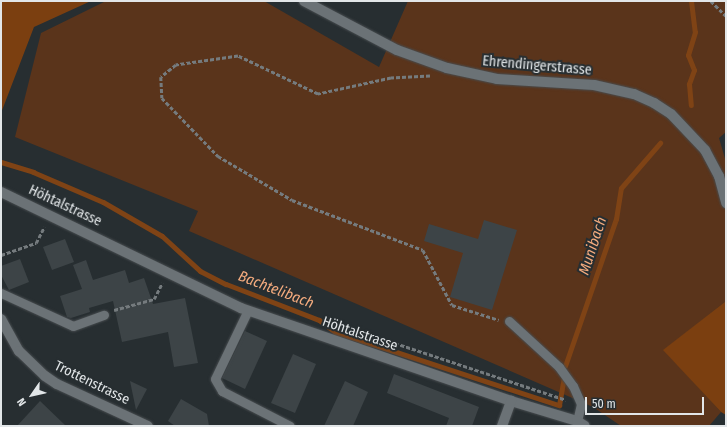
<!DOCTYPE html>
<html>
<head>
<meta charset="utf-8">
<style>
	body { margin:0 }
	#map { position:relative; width:727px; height:427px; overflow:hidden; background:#272e31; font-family:"Fira Sans Condensed",sans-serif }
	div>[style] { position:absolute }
	.green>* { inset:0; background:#5a341b }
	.forest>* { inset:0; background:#7b3f10 }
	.stream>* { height:5px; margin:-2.5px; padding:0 2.5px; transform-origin:2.5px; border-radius:2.5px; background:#7f4315 }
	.building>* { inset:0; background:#3d4447 }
	.path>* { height:2.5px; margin-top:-1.25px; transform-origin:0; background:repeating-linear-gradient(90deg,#757b7e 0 4px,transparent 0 6px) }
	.roads { filter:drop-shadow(0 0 1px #474c4f) drop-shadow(0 0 1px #474c4f) }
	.service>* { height:9px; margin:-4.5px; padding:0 4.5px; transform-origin:4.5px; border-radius:4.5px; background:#6b7276 }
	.minor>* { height:10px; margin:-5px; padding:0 5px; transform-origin:5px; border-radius:5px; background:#6b7276 }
	.secondary>* { height:10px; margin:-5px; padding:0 5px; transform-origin:5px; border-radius:5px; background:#6b7276 }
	span { translate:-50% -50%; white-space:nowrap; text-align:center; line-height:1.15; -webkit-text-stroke:4px #272e31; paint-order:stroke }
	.street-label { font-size:14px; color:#e2e6e8 }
	.water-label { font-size:15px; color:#f4ab7e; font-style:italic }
	.frame { position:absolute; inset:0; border:2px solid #e2e6e8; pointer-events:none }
	.north { position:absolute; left:12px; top:375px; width:40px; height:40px; -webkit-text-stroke:3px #272e31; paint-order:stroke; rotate:236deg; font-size:11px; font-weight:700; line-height:16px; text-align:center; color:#e2e6e8 }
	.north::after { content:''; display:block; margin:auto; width:14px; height:18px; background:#e2e6e8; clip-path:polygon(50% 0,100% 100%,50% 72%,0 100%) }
	.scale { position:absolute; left:585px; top:397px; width:119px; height:18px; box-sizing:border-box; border:2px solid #e2e6e8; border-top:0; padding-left:5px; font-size:12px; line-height:14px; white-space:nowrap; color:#e2e6e8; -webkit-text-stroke:3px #272e31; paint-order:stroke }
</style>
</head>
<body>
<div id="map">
	<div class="green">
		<div style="clip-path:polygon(106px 1px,264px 1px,379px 67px,408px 1px,726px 1px,726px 132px,719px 138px,726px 162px,726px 301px,664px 350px,721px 412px,709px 426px,621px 426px,593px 407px,189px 231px,198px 211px,15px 137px,41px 33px)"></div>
	</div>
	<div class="forest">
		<div style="clip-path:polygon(1px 1px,91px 1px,34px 27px,1px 113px)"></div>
		<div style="clip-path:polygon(726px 301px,726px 415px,721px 412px,663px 350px)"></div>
	</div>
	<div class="stream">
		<div style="left:691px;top:1px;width:31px;rotate:83deg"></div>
		<div style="left:695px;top:32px;width:24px;rotate:107deg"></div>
		<div style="left:688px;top:55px;width:16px;rotate:68deg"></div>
		<div style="left:694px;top:70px;width:15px;rotate:110deg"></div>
		<div style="left:689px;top:84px;width:21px;rotate:85deg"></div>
		<div style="left:1px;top:162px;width:34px;rotate:17deg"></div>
		<div style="left:33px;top:172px;width:76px;rotate:23.2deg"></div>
		<div style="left:103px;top:202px;width:68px;rotate:30deg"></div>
		<div style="left:162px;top:236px;width:52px;rotate:42.6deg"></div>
		<div style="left:200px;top:271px;width:29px;rotate:27deg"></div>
		<div style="left:226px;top:284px;width:100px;rotate:21.2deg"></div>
		<div style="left:319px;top:320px;width:20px;rotate:37deg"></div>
		<div style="left:335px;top:332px;width:236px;rotate:18.1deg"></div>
		<div style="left:559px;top:405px;width:29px;rotate:-80deg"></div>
		<div style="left:565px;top:366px;width:156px;rotate:-70.9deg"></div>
		<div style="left:616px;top:219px;width:31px;rotate:-81deg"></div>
		<div style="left:621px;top:188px;width:60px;rotate:-49.1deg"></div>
	</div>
	<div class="building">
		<div style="clip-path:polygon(484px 220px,517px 230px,492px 310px,450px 297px,463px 253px,424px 241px,429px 224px,478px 239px)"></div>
		<div style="clip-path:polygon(65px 239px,74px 262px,52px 270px,43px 247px)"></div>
		<div style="clip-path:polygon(20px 259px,29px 282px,9px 290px,1px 275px,1px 266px)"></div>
		<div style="clip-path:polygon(86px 260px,93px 280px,125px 270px,129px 283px,144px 278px,153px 304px,185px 298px,198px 363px,174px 367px,168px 332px,122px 342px,113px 301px,89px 308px,90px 312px,71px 318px,67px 317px,60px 296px,82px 289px,73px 265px)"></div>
		<div style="clip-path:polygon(245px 331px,267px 341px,245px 389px,222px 378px)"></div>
		<div style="clip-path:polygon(293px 354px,316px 364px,295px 413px,271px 403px)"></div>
		<div style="clip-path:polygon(394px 374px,479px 407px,472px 426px,446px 426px,449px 418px,387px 393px)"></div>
		<div style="clip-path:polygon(130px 381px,147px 389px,136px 410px)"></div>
		<div style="clip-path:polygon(345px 381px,368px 392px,353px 426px,324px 426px)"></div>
		<div style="clip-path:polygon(181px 399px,207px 414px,209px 426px,175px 426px,168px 421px)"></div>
		<div style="clip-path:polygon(40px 401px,66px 426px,17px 426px)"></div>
	</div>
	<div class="path">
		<div style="left:711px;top:1px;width:21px;rotate:45deg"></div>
		<div style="left:430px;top:76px;width:39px;rotate:177deg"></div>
		<div style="left:391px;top:78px;width:75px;rotate:167.6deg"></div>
		<div style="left:318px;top:94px;width:89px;rotate:-154.6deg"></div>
		<div style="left:238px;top:56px;width:63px;rotate:171.7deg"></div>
		<div style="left:176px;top:65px;width:19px;rotate:141deg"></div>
		<div style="left:161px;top:77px;width:21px;rotate:87deg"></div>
		<div style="left:162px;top:98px;width:81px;rotate:46deg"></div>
		<div style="left:218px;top:156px;width:86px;rotate:30.7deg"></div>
		<div style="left:292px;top:200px;width:140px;rotate:20.9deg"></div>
		<div style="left:423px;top:250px;width:62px;rotate:62.2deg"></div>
		<div style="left:452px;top:305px;width:49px;rotate:17.7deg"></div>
		<div style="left:1px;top:255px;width:37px;rotate:-19deg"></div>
		<div style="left:36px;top:243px;width:18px;rotate:-63deg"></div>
		<div style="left:114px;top:310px;width:41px;rotate:-15.4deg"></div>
		<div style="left:154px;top:299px;width:18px;rotate:-63deg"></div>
		<div style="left:331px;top:325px;width:7px;rotate:-8deg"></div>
		<div style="left:338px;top:324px;width:240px;rotate:18.4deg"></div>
	</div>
	<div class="roads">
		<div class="service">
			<div style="left:1px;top:293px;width:79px;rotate:24.6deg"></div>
			<div style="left:73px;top:326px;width:33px;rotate:-20deg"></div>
			<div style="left:248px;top:310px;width:76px;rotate:115.6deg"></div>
			<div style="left:215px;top:379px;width:14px;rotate:60deg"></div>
			<div style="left:222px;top:391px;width:76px;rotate:27.2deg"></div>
			<div style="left:509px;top:321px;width:68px;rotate:42.6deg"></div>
			<div style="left:559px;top:367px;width:24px;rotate:54deg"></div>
			<div style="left:573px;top:386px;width:20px;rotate:66deg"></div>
			<div style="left:581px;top:404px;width:17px;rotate:103deg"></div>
		</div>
		<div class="minor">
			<div style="left:1px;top:192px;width:267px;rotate:25.8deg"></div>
			<div style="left:241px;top:308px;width:286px;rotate:19deg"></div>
			<div style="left:511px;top:401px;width:69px;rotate:16.9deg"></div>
			<div style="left:577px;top:421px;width:9px;rotate:32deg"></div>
			<div style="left:1px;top:319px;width:37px;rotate:61deg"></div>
			<div style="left:19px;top:351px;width:36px;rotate:44deg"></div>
			<div style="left:45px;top:376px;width:14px;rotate:34deg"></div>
			<div style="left:57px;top:384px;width:100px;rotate:24.8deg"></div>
			<div style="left:502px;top:426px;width:27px;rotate:-70deg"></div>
		</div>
		<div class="secondary">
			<div style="left:304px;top:1px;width:105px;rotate:27.8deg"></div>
			<div style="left:397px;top:50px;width:53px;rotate:19.8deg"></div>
			<div style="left:447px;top:68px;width:51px;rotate:12.4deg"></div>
			<div style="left:497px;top:79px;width:97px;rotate:3.5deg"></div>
			<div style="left:594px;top:85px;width:41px;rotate:12.7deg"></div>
			<div style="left:634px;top:94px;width:22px;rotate:24deg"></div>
			<div style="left:654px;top:103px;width:20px;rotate:33deg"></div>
			<div style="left:671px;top:114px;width:50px;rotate:46.6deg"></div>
			<div style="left:705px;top:150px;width:30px;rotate:62deg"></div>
			<div style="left:719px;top:176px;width:28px;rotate:75deg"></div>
		</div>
	</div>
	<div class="street-label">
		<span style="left:537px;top:66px;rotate:5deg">Ehrendingerstrasse</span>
		<span style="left:65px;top:206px;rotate:25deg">Höhtalstrasse</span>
		<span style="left:360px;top:334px;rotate:19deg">Höhtalstrasse</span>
		<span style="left:92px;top:383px;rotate:26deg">Trottenstrasse</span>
	</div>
	<div class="water-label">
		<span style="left:593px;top:246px;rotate:-72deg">Munibach</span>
		<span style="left:276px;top:290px;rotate:21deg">Bachtelibach</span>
	</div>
	<div class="frame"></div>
	<div class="north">N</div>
	<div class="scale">50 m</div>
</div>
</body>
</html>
